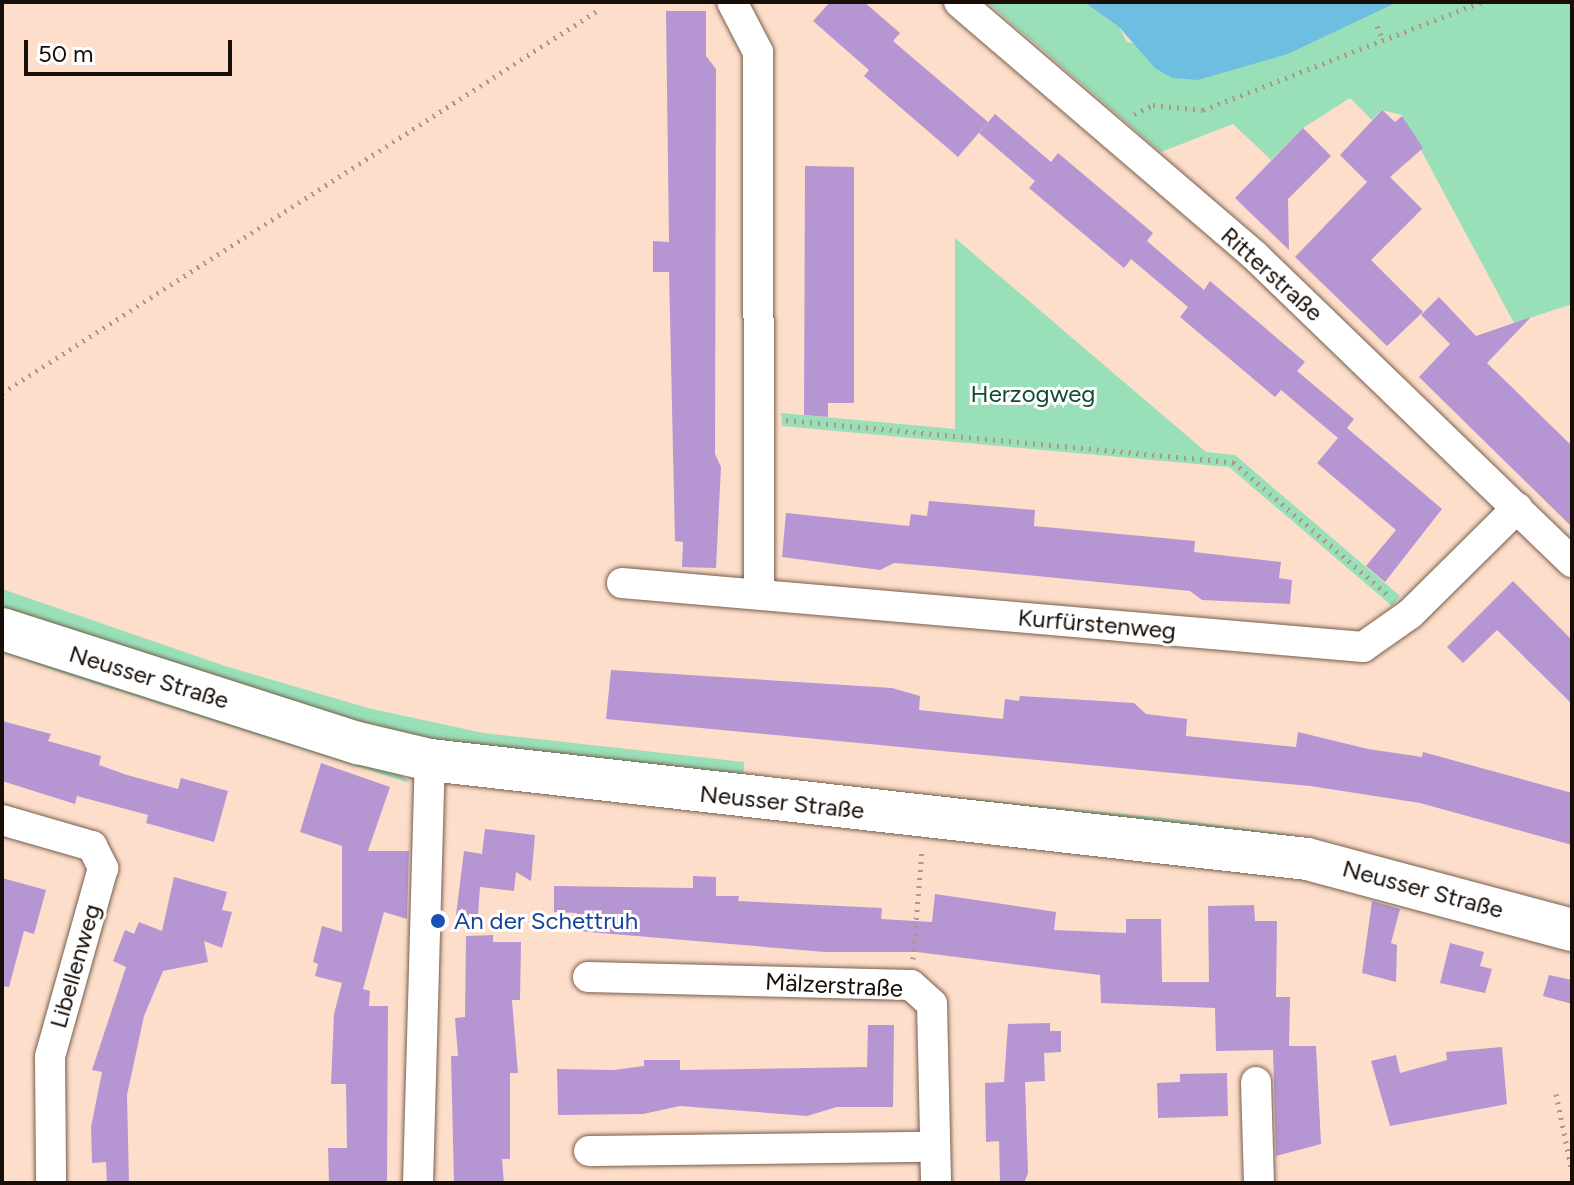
<!DOCTYPE html>
<html>
<head>
<meta charset="utf-8">
<style>
	body { margin:0 }
	#map { position:relative; width:1574px; height:1185px; overflow:hidden; background:#fddeca; font-family:Figtree,sans-serif }
	div>[style] { position:absolute }
	.green>* { inset:0; background:#99dfb7 }
	.water>* { inset:0; background:#6dbee0 }
	.building>* { inset:0; background:#b596d3 }
	.path>* { height:5px; margin-top:-2.5px; transform-origin:0; background:repeating-linear-gradient(90deg,#ae9787 0 2px,transparent 0 8px) }
	.roads { filter:drop-shadow(0 0 2px #785e4d) drop-shadow(0 0 2px #785e4d) }
	.street>* { height:30px; margin:-15px; padding:0 15px; transform-origin:15px; border-radius:15px; background:#fff }
	.secondary>* { height:42px; margin:-21px; padding:0 21px; transform-origin:21px; border-radius:21px; background:#fff }
	.dots>* { width:22px; height:22px; translate:-50% -50%; box-sizing:border-box; border:4px solid #fff; border-radius:50% }
	span { translate:-50% -50%; white-space:nowrap; text-align:center; line-height:1.15; -webkit-text-stroke:6px #fff; paint-order:stroke }
	.street-label { font-size:24px; color:#180e08 }
	.park-label { font-size:24px; color:#134b30 }
	.transit-label { font-size:24px; color:#164399 }
	.left { translate:0 -50%; text-align:left }
	.frame { position:absolute; inset:0; border:4px solid #180e08; pointer-events:none }
	.scale { position:absolute; left:24px; top:40px; width:208px; height:36px; box-sizing:border-box; border:4px solid #180e08; border-top:0; padding-left:10px; font-size:24px; line-height:28px; white-space:nowrap; color:#180e08; -webkit-text-stroke:6px #fff; paint-order:stroke }
</style>
</head>
<body>
<div id="map">
	<div class="green">
		<div style="clip-path:polygon(987px 2px,1084px 2px,1119px 27px,1127px 42px,1241px 63px,1288px 54px,1398px 2px,1572px 2px,1572px 304px,1514px 323px,1402px 115px,1381px 110px,1372px 120px,1350px 98px,1303px 128px,1271px 160px,1233px 124px,1161px 152px)"></div>
		<div style="clip-path:polygon(955px 238px,1206px 452px,1235px 455px,1400px 596px,1392px 606px,1229px 467px,782px 426px,781px 413px,955px 429px)"></div>
		<div style="clip-path:polygon(2px 589px,225px 666px,368px 708px,483px 733px,744px 762px,743px 786px,424px 745px,2px 615px)"></div>
		<div style="clip-path:polygon(2px 644px,390px 765px,410px 783px,71px 676px,2px 652px)"></div>
		<div style="clip-path:polygon(779px 780px,1164px 818px,1291px 835px,1290px 842px)"></div>
	</div>
	<div class="water">
		<div style="clip-path:polygon(1084px 2px,1398px 2px,1288px 54px,1198px 80px,1172px 78px,1155px 68px,1119px 27px)"></div>
	</div>
	<div class="building">
		<div style="clip-path:polygon(830px 2px,864px 2px,900px 33px,893px 41px,988px 122px,958px 157px,864px 76px,869px 70px,813px 21px)"></div>
		<div style="clip-path:polygon(666px 11px,706px 11px,706px 56px,716px 69px,715px 454px,721px 467px,716px 568px,682px 567px,683px 542px,675px 541px,669px 272px,653px 272px,653px 241px,669px 242px)"></div>
		<div style="clip-path:polygon(1382px 110px,1395px 122px,1402px 116px,1423px 148px,1390px 177px,1422px 209px,1371px 260px,1423px 312px,1387px 346px,1295px 257px,1367px 182px,1340px 155px)"></div>
		<div style="clip-path:polygon(995px 114px,1051px 162px,1058px 153px,1153px 233px,1147px 241px,1204px 290px,1210px 281px,1305px 362px,1297px 371px,1354px 419px,1347px 428px,1442px 509px,1385px 582px,1366px 566px,1396px 530px,1317px 463px,1338px 438px,1281px 390px,1275px 397px,1180px 317px,1188px 307px,1131px 259px,1124px 268px,1029px 188px,1035px 181px,979px 133px)"></div>
		<div style="clip-path:polygon(1303px 128px,1331px 156px,1288px 199px,1289px 250px,1235px 198px)"></div>
		<div style="clip-path:polygon(805px 166px,854px 167px,854px 403px,828px 403px,828px 417px,804px 415px)"></div>
		<div style="clip-path:polygon(1439px 297px,1476px 336px,1531px 317px,1487px 363px,1572px 446px,1572px 527px,1419px 377px,1450px 344px,1421px 315px)"></div>
		<div style="clip-path:polygon(929px 501px,1035px 510px,1034px 526px,1195px 541px,1194px 552px,1281px 562px,1279px 578px,1292px 580px,1290px 604px,1202px 600px,1190px 591px,943px 567px,894px 563px,880px 570px,782px 557px,786px 513px,909px 526px,911px 514px,927px 516px)"></div>
		<div style="clip-path:polygon(1513px 581px,1572px 640px,1572px 704px,1497px 630px,1463px 663px,1447px 647px)"></div>
		<div style="clip-path:polygon(611px 670px,892px 688px,920px 696px,919px 710px,1003px 719px,1005px 699px,1019px 701px,1020px 696px,1134px 703px,1146px 714px,1187px 719px,1186px 736px,1296px 747px,1298px 732px,1368px 749px,1422px 757px,1423px 752px,1572px 793px,1572px 845px,1420px 803px,1310px 786px,606px 719px)"></div>
		<div style="clip-path:polygon(2px 721px,51px 734px,48px 741px,101px 756px,99px 765px,127px 775px,178px 789px,181px 778px,228px 791px,214px 842px,146px 823px,148px 815px,77px 796px,75px 804px,2px 781px)"></div>
		<div style="clip-path:polygon(321px 763px,390px 787px,368px 851px,409px 851px,407px 919px,384px 912px,363px 989px,370px 991px,369px 1006px,388px 1006px,387px 1183px,329px 1183px,328px 1148px,347px 1148px,346px 1084px,331px 1084px,334px 1014px,342px 983px,315px 976px,318px 964px,313px 962px,322px 926px,342px 932px,342px 846px,300px 832px)"></div>
		<div style="clip-path:polygon(485px 829px,535px 835px,531px 881px,516px 872px,514px 891px,480px 887px,478px 916px,456px 915px,464px 851px,482px 854px)"></div>
		<div style="clip-path:polygon(693px 876px,716px 877px,716px 896px,739px 896px,738px 901px,882px 908px,881px 919px,932px 922px,935px 894px,1056px 912px,1054px 930px,1126px 933px,1126px 919px,1161px 919px,1162px 982px,1209px 982px,1208px 906px,1254px 905px,1255px 921px,1277px 921px,1276px 997px,1290px 997px,1289px 1046px,1316px 1046px,1321px 1144px,1276px 1156px,1273px 1050px,1216px 1051px,1215px 1008px,1101px 1003px,1100px 975px,917px 952px,825px 952px,577px 931px,577px 913px,554px 912px,554px 886px,693px 888px)"></div>
		<div style="clip-path:polygon(174px 877px,227px 892px,222px 910px,232px 912px,222px 948px,204px 941px,208px 962px,163px 971px,144px 1016px,127px 1095px,129px 1183px,107px 1183px,106px 1162px,92px 1163px,91px 1127px,102px 1072px,92px 1070px,126px 967px,113px 961px,125px 930px,134px 934px,139px 922px,162px 931px)"></div>
		<div style="clip-path:polygon(2px 878px,46px 890px,34px 934px,24px 931px,9px 987px,2px 986px)"></div>
		<div style="clip-path:polygon(1372px 901px,1400px 909px,1391px 943px,1397px 945px,1396px 982px,1362px 973px)"></div>
		<div style="clip-path:polygon(493px 935px,493px 942px,521px 942px,520px 1000px,512px 1000px,518px 1073px,510px 1073px,510px 1159px,502px 1159px,504px 1183px,454px 1183px,451px 1056px,458px 1056px,455px 1018px,465px 1017px,466px 936px)"></div>
		<div style="clip-path:polygon(1450px 943px,1484px 952px,1480px 966px,1492px 969px,1485px 993px,1440px 983px)"></div>
		<div style="clip-path:polygon(1549px 975px,1572px 980px,1572px 1004px,1543px 996px)"></div>
		<div style="clip-path:polygon(1050px 1023px,1050px 1031px,1061px 1031px,1061px 1052px,1044px 1053px,1045px 1081px,1025px 1082px,1028px 1173px,1024px 1183px,1000px 1183px,999px 1141px,986px 1142px,985px 1083px,1004px 1082px,1008px 1024px)"></div>
		<div style="clip-path:polygon(868px 1025px,894px 1025px,893px 1107px,837px 1107px,807px 1116px,680px 1106px,643px 1114px,558px 1115px,557px 1069px,614px 1070px,644px 1066px,644px 1060px,680px 1060px,680px 1070px,867px 1067px)"></div>
		<div style="clip-path:polygon(1502px 1047px,1507px 1104px,1390px 1126px,1371px 1061px,1396px 1055px,1400px 1073px,1447px 1060px,1446px 1052px)"></div>
		<div style="clip-path:polygon(1227px 1073px,1228px 1116px,1158px 1118px,1157px 1083px,1180px 1082px,1180px 1074px)"></div>
	</div>
	<div class="path">
		<div style="left:1377px;top:26px;width:15px;rotate:67deg"></div>
		<div style="left:1134px;top:114px;width:21px;rotate:-25deg"></div>
		<div style="left:1153px;top:105px;width:50px;rotate:5.7deg"></div>
		<div style="left:1203px;top:110px;width:299px;rotate:-21.2deg"></div>
		<div style="left:2px;top:393px;width:711px;rotate:-32.71deg"></div>
		<div style="left:786px;top:420px;width:449px;rotate:5.4deg"></div>
		<div style="left:1233px;top:462px;width:204px;rotate:40.6deg"></div>
		<div style="left:913px;top:959px;width:110px;rotate:-85.3deg"></div>
		<div style="left:1556px;top:1094px;width:79px;rotate:78.3deg"></div>
	</div>
	<div class="roads">
		<div class="street">
			<div style="left:732px;top:2px;width:56px;rotate:62.5deg"></div>
			<div style="left:758px;top:52px;width:542px;rotate:89.89deg"></div>
			<div style="left:959px;top:2px;width:390px;rotate:40.6deg"></div>
			<div style="left:1255px;top:256px;width:441px;rotate:44deg"></div>
			<div style="left:622px;top:583px;width:744px;rotate:4.94deg"></div>
			<div style="left:1363px;top:647px;width:57px;rotate:-35.1deg"></div>
			<div style="left:1410px;top:614px;width:151px;rotate:-44.7deg"></div>
			<div style="left:2px;top:820px;width:94px;rotate:16.1deg"></div>
			<div style="left:92px;top:846px;width:25px;rotate:63deg"></div>
			<div style="left:103px;top:868px;width:195px;rotate:105.7deg"></div>
			<div style="left:50px;top:1056px;width:127px;rotate:89.5deg"></div>
			<div style="left:588px;top:977px;width:323px;rotate:1.4deg"></div>
			<div style="left:911px;top:985px;width:28px;rotate:42deg"></div>
			<div style="left:932px;top:1004px;width:179px;rotate:88.7deg"></div>
			<div style="left:1256px;top:1082px;width:101px;rotate:88.3deg"></div>
			<div style="left:589px;top:1151px;width:346px;rotate:-0.7deg"></div>
			<div style="left:418px;top:1183px;width:423px;rotate:-88.4deg"></div>
		</div>
		<div class="secondary">
			<div style="left:2px;top:629px;width:374px;rotate:17.8deg"></div>
			<div style="left:358px;top:743px;width:74px;rotate:13.3deg"></div>
			<div style="left:430px;top:760px;width:883px;rotate:6.44deg"></div>
			<div style="left:1307px;top:859px;width:274px;rotate:15deg"></div>
		</div>
	</div>
	<div class="dots">
		<div style="left:438px;top:921px;background:#1a4fb4"></div>
	</div>
	<div class="street-label">
		<span style="left:1272px;top:274px;rotate:42deg">Ritterstraße</span>
		<span style="left:1097px;top:624px;rotate:5deg">Kurfürstenweg</span>
		<span style="left:149px;top:677px;rotate:17deg">Neusser Straße</span>
		<span style="left:782px;top:802px;rotate:6deg">Neusser Straße</span>
		<span style="left:1423px;top:889px;rotate:15deg">Neusser Straße</span>
		<span style="left:75px;top:966px;rotate:-74deg">Libellenweg</span>
		<span style="left:834px;top:985px;rotate:3deg">Mälzerstraße</span>
	</div>
	<div class="park-label">
		<span style="left:1033px;top:394px">Herzogweg</span>
	</div>
	<div class="transit-label">
		<span class="left" style="left:454px;top:921px">An der Schettruh</span>
	</div>
	<div class="frame"></div>
	<div class="scale">50 m</div>
</div>
</body>
</html>
